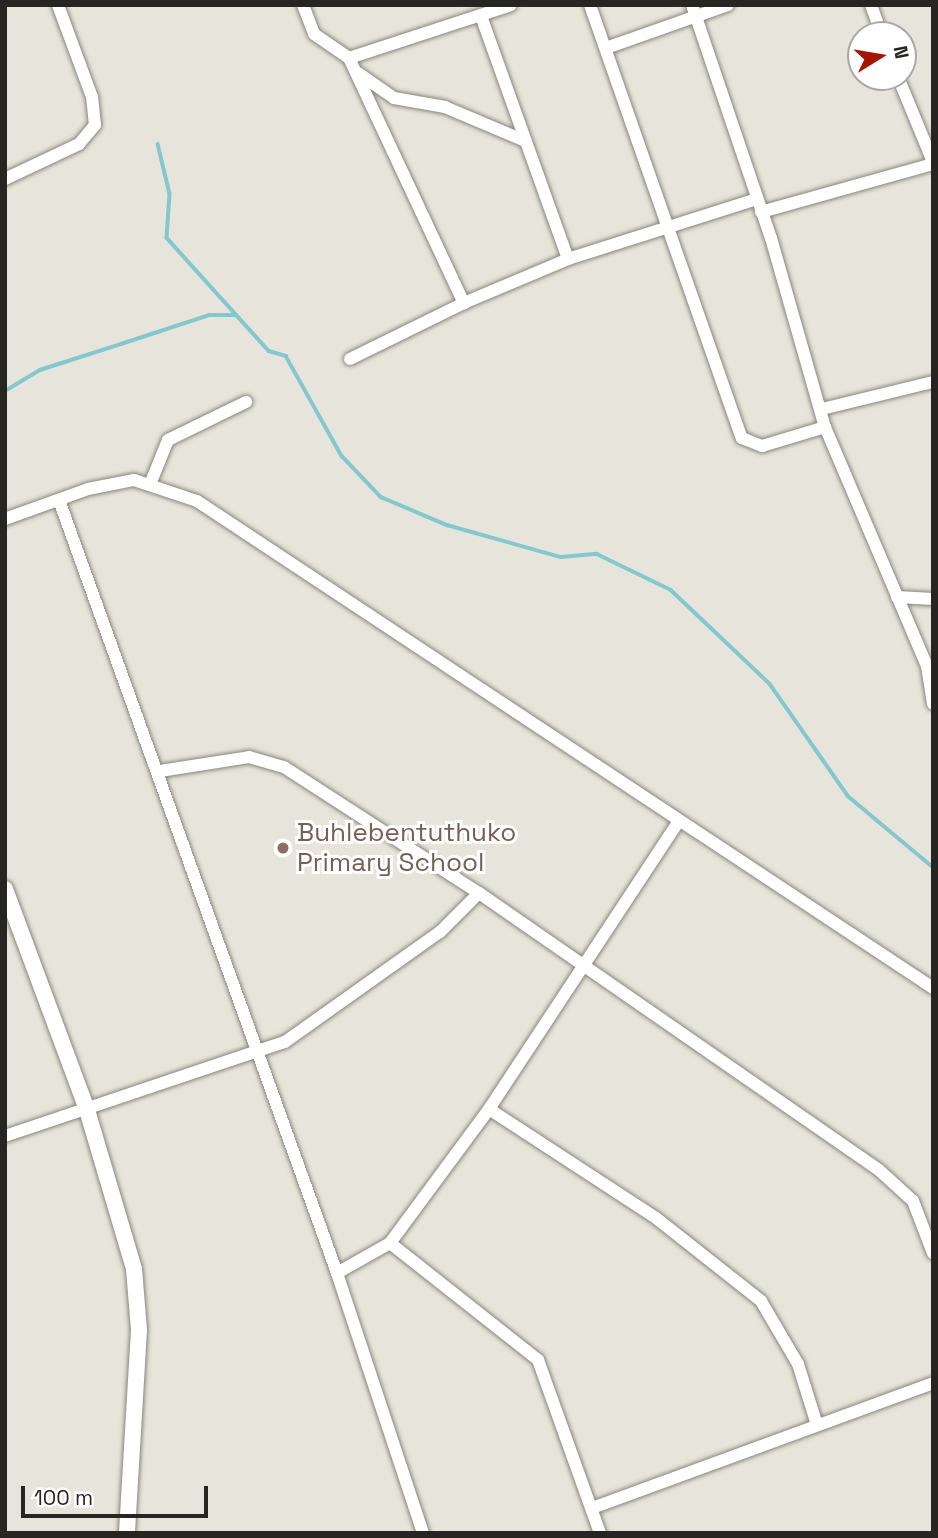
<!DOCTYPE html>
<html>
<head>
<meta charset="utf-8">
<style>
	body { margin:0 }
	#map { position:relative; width:938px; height:1538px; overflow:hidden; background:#e7e5db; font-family:"Space Grotesk",sans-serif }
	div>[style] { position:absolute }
	.stream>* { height:3.5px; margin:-1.75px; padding:0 1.75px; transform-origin:1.75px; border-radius:1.75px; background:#83c7cf }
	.roads { filter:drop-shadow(0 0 2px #88867c) drop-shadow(0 0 2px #88867c) }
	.minor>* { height:12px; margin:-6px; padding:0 6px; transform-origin:6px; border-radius:6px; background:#fff }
	.tertiary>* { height:16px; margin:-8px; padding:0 8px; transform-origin:8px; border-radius:8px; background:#fff }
	.dots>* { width:19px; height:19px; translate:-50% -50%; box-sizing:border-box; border:4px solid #fff; border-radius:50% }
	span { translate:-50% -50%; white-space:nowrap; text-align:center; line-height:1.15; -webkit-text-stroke:6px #fff; paint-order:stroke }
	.education-label { font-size:26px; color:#785e54 }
	.left { translate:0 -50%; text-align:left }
	.frame { position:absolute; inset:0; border:7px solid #262521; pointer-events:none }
	.north { position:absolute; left:847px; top:21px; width:70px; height:70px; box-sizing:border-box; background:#fff; border:2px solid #a8a8a6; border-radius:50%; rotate:79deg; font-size:19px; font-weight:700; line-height:28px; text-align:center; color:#262521 }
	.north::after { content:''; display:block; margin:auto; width:24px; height:32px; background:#a61307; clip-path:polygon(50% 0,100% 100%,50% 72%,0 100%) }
	.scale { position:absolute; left:21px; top:1486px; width:187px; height:32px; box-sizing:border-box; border:4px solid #262521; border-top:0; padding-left:9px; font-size:21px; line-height:24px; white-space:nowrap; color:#262521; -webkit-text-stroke:5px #fff; paint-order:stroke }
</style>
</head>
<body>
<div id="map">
	<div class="stream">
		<div style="left:158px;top:144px;width:51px;rotate:76.5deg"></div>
		<div style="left:170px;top:194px;width:44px;rotate:93.9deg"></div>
		<div style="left:167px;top:238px;width:152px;rotate:47.9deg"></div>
		<div style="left:269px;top:351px;width:18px;rotate:16deg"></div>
		<div style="left:286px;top:356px;width:115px;rotate:60.8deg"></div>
		<div style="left:342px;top:456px;width:57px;rotate:46.4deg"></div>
		<div style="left:381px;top:497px;width:72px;rotate:23deg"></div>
		<div style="left:447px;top:525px;width:118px;rotate:15.7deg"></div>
		<div style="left:561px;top:557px;width:36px;rotate:-5deg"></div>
		<div style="left:597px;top:554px;width:82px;rotate:25.9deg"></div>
		<div style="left:671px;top:590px;width:137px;rotate:43.5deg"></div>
		<div style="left:770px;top:684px;width:136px;rotate:55.1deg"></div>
		<div style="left:848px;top:796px;width:111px;rotate:39.9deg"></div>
		<div style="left:5px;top:391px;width:41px;rotate:-31deg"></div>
		<div style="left:40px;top:370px;width:85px;rotate:-17.8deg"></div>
		<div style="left:121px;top:344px;width:93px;rotate:-18.2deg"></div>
		<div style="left:209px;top:315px;width:27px"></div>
	</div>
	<div class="roads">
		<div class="minor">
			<div style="left:303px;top:5px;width:31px;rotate:69deg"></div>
			<div style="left:314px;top:34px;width:42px;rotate:34.4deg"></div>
			<div style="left:349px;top:58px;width:170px;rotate:-18.1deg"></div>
			<div style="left:590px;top:5px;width:459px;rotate:70.7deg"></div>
			<div style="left:742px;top:438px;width:22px;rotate:22deg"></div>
			<div style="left:762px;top:446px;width:66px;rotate:-16.8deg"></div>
			<div style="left:692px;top:5px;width:246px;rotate:71.3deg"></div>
			<div style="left:771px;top:238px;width:197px;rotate:74.1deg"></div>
			<div style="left:825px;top:427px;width:260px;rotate:66.9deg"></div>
			<div style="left:927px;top:666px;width:38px;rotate:81deg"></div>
			<div style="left:871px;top:5px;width:32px;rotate:70deg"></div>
			<div style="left:481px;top:16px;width:258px;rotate:70.3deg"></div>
			<div style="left:568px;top:259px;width:198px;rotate:-17.6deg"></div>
			<div style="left:606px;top:48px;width:129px;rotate:-19.4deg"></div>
			<div style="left:349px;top:58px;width:271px;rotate:64.9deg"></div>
			<div style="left:464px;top:303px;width:113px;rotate:-22.9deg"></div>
			<div style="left:358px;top:73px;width:44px;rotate:34.8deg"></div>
			<div style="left:394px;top:98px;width:52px;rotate:10deg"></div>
			<div style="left:445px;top:107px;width:87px;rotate:23deg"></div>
			<div style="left:898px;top:77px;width:92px;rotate:67.6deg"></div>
			<div style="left:5px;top:179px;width:82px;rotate:-25.3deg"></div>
			<div style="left:79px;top:144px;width:25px;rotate:-50deg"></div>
			<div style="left:95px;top:125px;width:28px;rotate:-96deg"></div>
			<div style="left:92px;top:97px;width:98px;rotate:-110.3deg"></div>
			<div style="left:761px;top:212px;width:179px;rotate:-15.6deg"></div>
			<div style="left:350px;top:359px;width:127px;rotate:-26.2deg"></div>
			<div style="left:822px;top:409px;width:114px;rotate:-13.7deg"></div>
			<div style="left:151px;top:482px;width:45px;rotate:-68deg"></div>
			<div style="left:168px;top:440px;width:87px;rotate:-26deg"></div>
			<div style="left:59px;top:500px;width:821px;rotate:70.22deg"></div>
			<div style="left:337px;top:1273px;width:274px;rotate:71.7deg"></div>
			<div style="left:5px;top:519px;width:88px;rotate:-19.9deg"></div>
			<div style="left:88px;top:489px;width:47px;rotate:-11.1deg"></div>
			<div style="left:134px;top:480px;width:66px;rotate:18.4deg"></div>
			<div style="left:197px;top:501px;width:883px;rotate:33.49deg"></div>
			<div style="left:897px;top:597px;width:36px;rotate:3deg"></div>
			<div style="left:160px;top:771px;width:90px;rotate:-8.9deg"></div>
			<div style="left:249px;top:757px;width:36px;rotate:16deg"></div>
			<div style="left:284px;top:767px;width:232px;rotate:32.9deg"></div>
			<div style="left:479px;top:893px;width:487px;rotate:34.7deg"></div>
			<div style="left:879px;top:1170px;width:46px;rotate:42.4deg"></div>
			<div style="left:913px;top:1201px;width:56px;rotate:69deg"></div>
			<div style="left:489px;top:1109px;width:199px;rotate:33.1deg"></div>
			<div style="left:656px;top:1218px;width:134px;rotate:38.3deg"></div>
			<div style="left:761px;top:1301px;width:73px;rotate:59.6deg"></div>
			<div style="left:798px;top:1364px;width:64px;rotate:72.7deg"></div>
			<div style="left:5px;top:1136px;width:295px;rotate:-18.6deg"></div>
			<div style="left:285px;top:1042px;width:190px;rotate:-35.4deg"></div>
			<div style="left:440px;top:932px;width:55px;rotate:-45deg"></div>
			<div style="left:390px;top:1243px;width:189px;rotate:38.3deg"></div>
			<div style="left:538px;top:1360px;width:184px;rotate:70.3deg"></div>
			<div style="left:337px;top:1273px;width:61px;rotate:-29.5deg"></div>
			<div style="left:390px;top:1243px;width:167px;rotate:-53.5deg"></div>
			<div style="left:489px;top:1109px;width:344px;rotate:-56.6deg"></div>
			<div style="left:592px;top:1508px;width:363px;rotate:-20.1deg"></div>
		</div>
		<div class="tertiary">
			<div style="left:5px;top:889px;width:236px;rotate:69.6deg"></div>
			<div style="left:87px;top:1110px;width:166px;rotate:73.5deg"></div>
			<div style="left:134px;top:1269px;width:61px;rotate:85.3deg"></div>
			<div style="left:139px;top:1330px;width:203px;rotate:93.4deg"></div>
		</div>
	</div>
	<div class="dots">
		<div style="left:283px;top:848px;background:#8d6e63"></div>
	</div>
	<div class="education-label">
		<span class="left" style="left:297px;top:848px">Buhlebentuthuko<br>Primary School</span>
	</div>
	<div class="frame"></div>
	<div class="north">N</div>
	<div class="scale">100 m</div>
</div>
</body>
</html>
